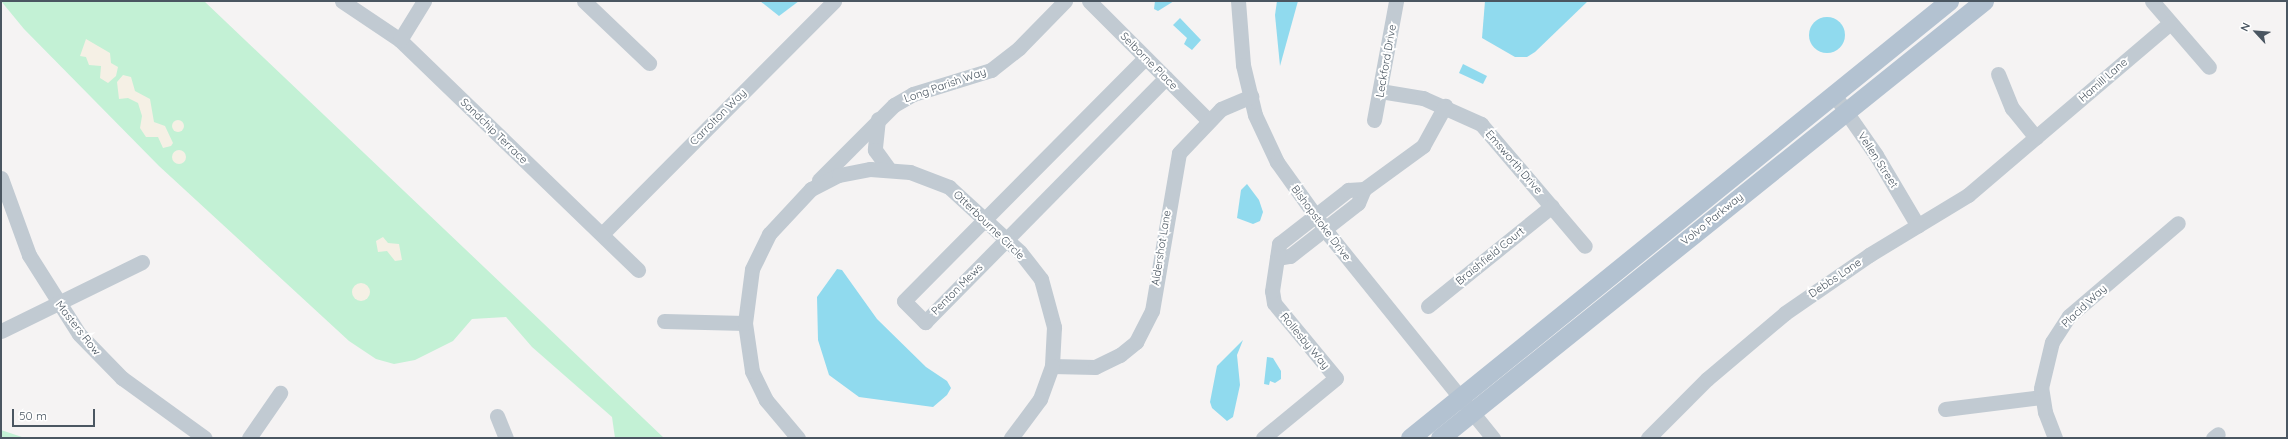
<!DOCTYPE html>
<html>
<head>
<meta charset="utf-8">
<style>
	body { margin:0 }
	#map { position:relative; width:2288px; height:439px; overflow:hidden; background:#f5f3f3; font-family:Quicksand,sans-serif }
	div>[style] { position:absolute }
	.green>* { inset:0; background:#c3f1d5 }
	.sand>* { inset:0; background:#f5f0e5 }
	.round { border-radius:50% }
	.water>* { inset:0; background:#90daee }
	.minor>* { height:15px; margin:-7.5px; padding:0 7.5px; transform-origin:7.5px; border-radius:7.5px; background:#c1cad2 }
	.major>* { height:19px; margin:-9.5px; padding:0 9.5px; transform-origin:9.5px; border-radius:9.5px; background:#b3c2d1 }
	span { translate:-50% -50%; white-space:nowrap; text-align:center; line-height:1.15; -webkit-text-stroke:4px #fff; paint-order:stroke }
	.street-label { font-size:11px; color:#4a5661 }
	.frame { position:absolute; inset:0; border:2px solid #4a5661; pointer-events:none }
	.north { position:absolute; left:2236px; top:12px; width:40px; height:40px; -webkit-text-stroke:3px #fff; paint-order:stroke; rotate:296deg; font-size:11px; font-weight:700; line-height:16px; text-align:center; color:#4a5661 }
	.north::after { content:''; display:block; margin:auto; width:14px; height:18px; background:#4a5661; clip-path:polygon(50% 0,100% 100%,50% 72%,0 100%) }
	.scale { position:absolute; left:12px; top:409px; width:83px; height:18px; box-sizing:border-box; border:2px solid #4a5661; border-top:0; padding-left:5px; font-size:12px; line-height:14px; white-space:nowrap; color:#4a5661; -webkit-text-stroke:3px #fff; paint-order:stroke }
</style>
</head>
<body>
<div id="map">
	<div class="green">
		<div style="clip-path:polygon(1px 1px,204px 1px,664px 438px,615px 438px,612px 417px,532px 347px,506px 317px,472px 319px,453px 341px,415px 360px,394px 364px,376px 359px,349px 341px,159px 166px,24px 29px)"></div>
		<div style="clip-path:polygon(1px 430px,25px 438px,1px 438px)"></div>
	</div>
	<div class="sand">
		<div style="clip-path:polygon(86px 39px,110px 53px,111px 63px,118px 67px,116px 76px,108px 83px,100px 78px,101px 66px,89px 65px,86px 57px,80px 56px)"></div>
		<div style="clip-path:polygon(123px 75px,131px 77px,135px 91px,150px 99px,154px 122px,165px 126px,173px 143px,171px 146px,163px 148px,158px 137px,146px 137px,140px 128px,142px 116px,138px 103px,128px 98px,119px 99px,117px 82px)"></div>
		<div class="round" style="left:172px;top:120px;width:12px;height:12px"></div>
		<div class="round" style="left:172px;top:150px;width:14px;height:14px"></div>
		<div style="clip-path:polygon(383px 237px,388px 243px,399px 244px,402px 260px,395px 261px,387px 251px,378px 252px,376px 241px)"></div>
		<div class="round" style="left:352px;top:283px;width:18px;height:18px"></div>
	</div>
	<div class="water">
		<div style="clip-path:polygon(760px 1px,799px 1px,779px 16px)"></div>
		<div style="clip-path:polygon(1155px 1px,1174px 1px,1158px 11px,1154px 9px)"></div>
		<div style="clip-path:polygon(1277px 1px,1298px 1px,1280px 66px,1275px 15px)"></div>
		<div style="clip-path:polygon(1485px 1px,1588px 1px,1535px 52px,1527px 57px,1515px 57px,1482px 38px)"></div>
		<div class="round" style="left:1809px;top:17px;width:36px;height:36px"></div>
		<div style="clip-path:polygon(1180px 18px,1201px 40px,1192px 50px,1184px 44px,1187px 38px,1173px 25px)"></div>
		<div style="clip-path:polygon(1463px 64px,1487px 76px,1483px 84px,1459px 73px)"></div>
		<div style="clip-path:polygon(1247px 184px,1259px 200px,1263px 212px,1260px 221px,1253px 224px,1237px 218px,1241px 190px)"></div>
		<div style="clip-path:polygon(837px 269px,842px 270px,877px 319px,926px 367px,947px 381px,951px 388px,947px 395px,933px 407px,859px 397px,829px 375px,818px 340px,817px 297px)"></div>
		<div style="clip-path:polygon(1243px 340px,1237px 355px,1240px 385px,1233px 417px,1227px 421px,1212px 408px,1210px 402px,1217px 366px)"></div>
		<div style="clip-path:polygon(1267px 357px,1273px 358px,1281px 371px,1281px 379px,1275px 383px,1270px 381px,1269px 385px,1264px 384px)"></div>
	</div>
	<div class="minor">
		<div style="left:342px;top:1px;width:70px;rotate:33.9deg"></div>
		<div style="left:400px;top:40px;width:331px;rotate:44deg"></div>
		<div style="left:584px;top:1px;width:90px;rotate:43.6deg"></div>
		<div style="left:1089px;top:1px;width:168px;rotate:45deg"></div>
		<div style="left:1238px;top:1px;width:64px;rotate:85.5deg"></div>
		<div style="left:1243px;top:65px;width:51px;rotate:76.5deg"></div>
		<div style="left:1255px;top:115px;width:52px;rotate:64.9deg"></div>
		<div style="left:1277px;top:162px;width:91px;rotate:54.4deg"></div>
		<div style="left:1330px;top:236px;width:260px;rotate:51.1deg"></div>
		<div style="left:2152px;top:1px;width:87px;rotate:49.2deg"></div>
		<div style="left:400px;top:40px;width:46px;rotate:-58.4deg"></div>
		<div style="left:1145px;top:58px;width:342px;rotate:134.8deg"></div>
		<div style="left:904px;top:301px;width:30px;rotate:45deg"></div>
		<div style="left:925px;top:322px;width:343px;rotate:-45.4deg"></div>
		<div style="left:1998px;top:74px;width:37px;rotate:68deg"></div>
		<div style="left:2012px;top:108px;width:38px;rotate:51deg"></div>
		<div style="left:1380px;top:91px;width:44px;rotate:9.2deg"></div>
		<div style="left:1423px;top:98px;width:64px;rotate:24.1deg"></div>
		<div style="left:1481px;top:124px;width:160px;rotate:49.6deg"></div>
		<div style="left:1835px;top:96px;width:72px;rotate:55.2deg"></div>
		<div style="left:1876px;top:155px;width:82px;rotate:59.4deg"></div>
		<div style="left:878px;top:119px;width:31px;rotate:96deg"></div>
		<div style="left:875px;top:150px;width:24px;rotate:54deg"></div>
		<div style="left:1374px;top:120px;width:121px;rotate:-79.5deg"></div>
		<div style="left:1px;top:178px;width:82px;rotate:70deg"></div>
		<div style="left:29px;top:255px;width:93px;rotate:57.7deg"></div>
		<div style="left:79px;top:334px;width:62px;rotate:45.7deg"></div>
		<div style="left:122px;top:378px;width:102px;rotate:35.9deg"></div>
		<div style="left:819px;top:180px;width:106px;rotate:-45deg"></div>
		<div style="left:894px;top:105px;width:22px;rotate:-30deg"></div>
		<div style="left:913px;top:94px;width:82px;rotate:-17.1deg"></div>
		<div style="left:991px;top:70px;width:36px;rotate:-38deg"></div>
		<div style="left:1019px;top:48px;width:66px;rotate:-45.6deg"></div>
		<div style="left:602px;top:234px;width:329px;rotate:-45.1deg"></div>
		<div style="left:1277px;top:258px;width:13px;rotate:-9deg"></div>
		<div style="left:1290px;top:256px;width:86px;rotate:-37.9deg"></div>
		<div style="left:1358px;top:203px;width:15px;rotate:-67deg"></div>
		<div style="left:1364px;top:189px;width:73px;rotate:-36.1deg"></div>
		<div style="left:1423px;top:146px;width:46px;rotate:-61.2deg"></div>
		<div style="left:1428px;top:306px;width:159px;rotate:-38.9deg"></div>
		<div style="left:664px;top:321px;width:81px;rotate:1.4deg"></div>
		<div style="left:1px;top:331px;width:157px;rotate:-26.1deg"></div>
		<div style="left:1052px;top:366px;width:43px;rotate:1.3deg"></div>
		<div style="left:1095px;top:367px;width:28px;rotate:-26deg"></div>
		<div style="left:1120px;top:355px;width:21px;rotate:-39deg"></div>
		<div style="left:1136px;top:342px;width:35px;rotate:-63deg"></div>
		<div style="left:1152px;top:311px;width:160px;rotate:-80.3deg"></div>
		<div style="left:1179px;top:153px;width:61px;rotate:-46.3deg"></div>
		<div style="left:1221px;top:109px;width:33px;rotate:-23deg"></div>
		<div style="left:1945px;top:409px;width:97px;rotate:-7.1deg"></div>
		<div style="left:497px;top:416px;width:24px;rotate:68deg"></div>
		<div style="left:249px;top:438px;width:55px;rotate:-55.4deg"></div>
		<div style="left:798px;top:438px;width:50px;rotate:-130.1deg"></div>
		<div style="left:766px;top:400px;width:32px;rotate:-116deg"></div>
		<div style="left:752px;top:371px;width:49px;rotate:-98.3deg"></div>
		<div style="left:745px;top:323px;width:54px;rotate:-82.6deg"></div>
		<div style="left:752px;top:269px;width:39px;rotate:-64deg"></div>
		<div style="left:769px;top:234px;width:62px;rotate:-47deg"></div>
		<div style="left:811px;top:189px;width:31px;rotate:-27deg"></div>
		<div style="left:839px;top:175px;width:32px;rotate:-11deg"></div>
		<div style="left:870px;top:169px;width:40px;rotate:4.3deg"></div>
		<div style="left:910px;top:172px;width:42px;rotate:21deg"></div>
		<div style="left:949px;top:187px;width:96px;rotate:42.5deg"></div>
		<div style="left:1020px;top:252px;width:34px;rotate:52deg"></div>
		<div style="left:1041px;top:279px;width:50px;rotate:74.8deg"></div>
		<div style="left:1054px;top:327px;width:39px;rotate:93deg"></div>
		<div style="left:1052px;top:366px;width:35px;rotate:110deg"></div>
		<div style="left:1040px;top:399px;width:49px;rotate:126.6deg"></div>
		<div style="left:1263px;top:438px;width:94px;rotate:-39.4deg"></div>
		<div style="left:1336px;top:378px;width:97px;rotate:-129.6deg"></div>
		<div style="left:1274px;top:303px;width:12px;rotate:-99deg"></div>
		<div style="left:1272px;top:291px;width:48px;rotate:-81.5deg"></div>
		<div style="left:1279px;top:244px;width:88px;rotate:-38deg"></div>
		<div style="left:1348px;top:190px;width:16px;rotate:-4deg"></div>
		<div style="left:1648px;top:438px;width:83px;rotate:-45deg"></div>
		<div style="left:1707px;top:379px;width:102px;rotate:-40.2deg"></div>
		<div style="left:1785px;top:313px;width:102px;rotate:-34.6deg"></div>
		<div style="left:1869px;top:255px;width:116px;rotate:-31.2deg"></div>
		<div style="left:1968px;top:195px;width:265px;rotate:-40.4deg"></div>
		<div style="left:2055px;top:438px;width:28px;rotate:-111deg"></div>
		<div style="left:2045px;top:412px;width:24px;rotate:-99deg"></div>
		<div style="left:2041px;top:388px;width:47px;rotate:-76.6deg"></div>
		<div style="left:2052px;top:342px;width:31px;rotate:-57deg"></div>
		<div style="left:2069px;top:316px;width:143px;rotate:-40.5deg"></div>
		<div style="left:2213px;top:438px;width:6px;rotate:-39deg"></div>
	</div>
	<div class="major">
		<div style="left:1410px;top:438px;width:694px;rotate:-39.03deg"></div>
		<div style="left:1440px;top:438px;width:698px;rotate:-38.78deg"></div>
	</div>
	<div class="street-label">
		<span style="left:1149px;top:61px;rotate:45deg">Selborne Place</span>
		<span style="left:1386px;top:61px;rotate:-80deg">Leckford Drive</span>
		<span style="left:2103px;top:80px;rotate:-41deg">Hamill Lane</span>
		<span style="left:945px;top:85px;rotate:-19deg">Long Parish Way</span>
		<span style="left:718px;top:117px;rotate:-45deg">Carrolton Way</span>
		<span style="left:494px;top:131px;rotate:44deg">Sandchip Terrace</span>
		<span style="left:1878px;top:160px;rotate:57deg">Vellen Street</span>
		<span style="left:1514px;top:162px;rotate:49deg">Emsworth Drive</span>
		<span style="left:1712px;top:219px;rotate:-39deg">Volvo Parkway</span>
		<span style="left:1321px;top:223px;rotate:53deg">Bishopstoke Drive</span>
		<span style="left:989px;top:225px;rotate:44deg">Otterbourne Circle</span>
		<span style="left:1161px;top:248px;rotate:-81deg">Aldershot Lane</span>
		<span style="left:1490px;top:256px;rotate:-39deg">Braishfield Court</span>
		<span style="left:1835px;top:278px;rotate:-34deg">Debbs Lane</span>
		<span style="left:957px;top:289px;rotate:-45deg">Penton Mews</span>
		<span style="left:2084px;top:306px;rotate:-43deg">Placid Way</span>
		<span style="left:78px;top:328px;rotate:52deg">Masters Row</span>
		<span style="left:1305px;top:341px;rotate:50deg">Rollesby Way</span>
	</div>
	<div class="frame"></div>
	<div class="north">N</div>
	<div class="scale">50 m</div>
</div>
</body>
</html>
